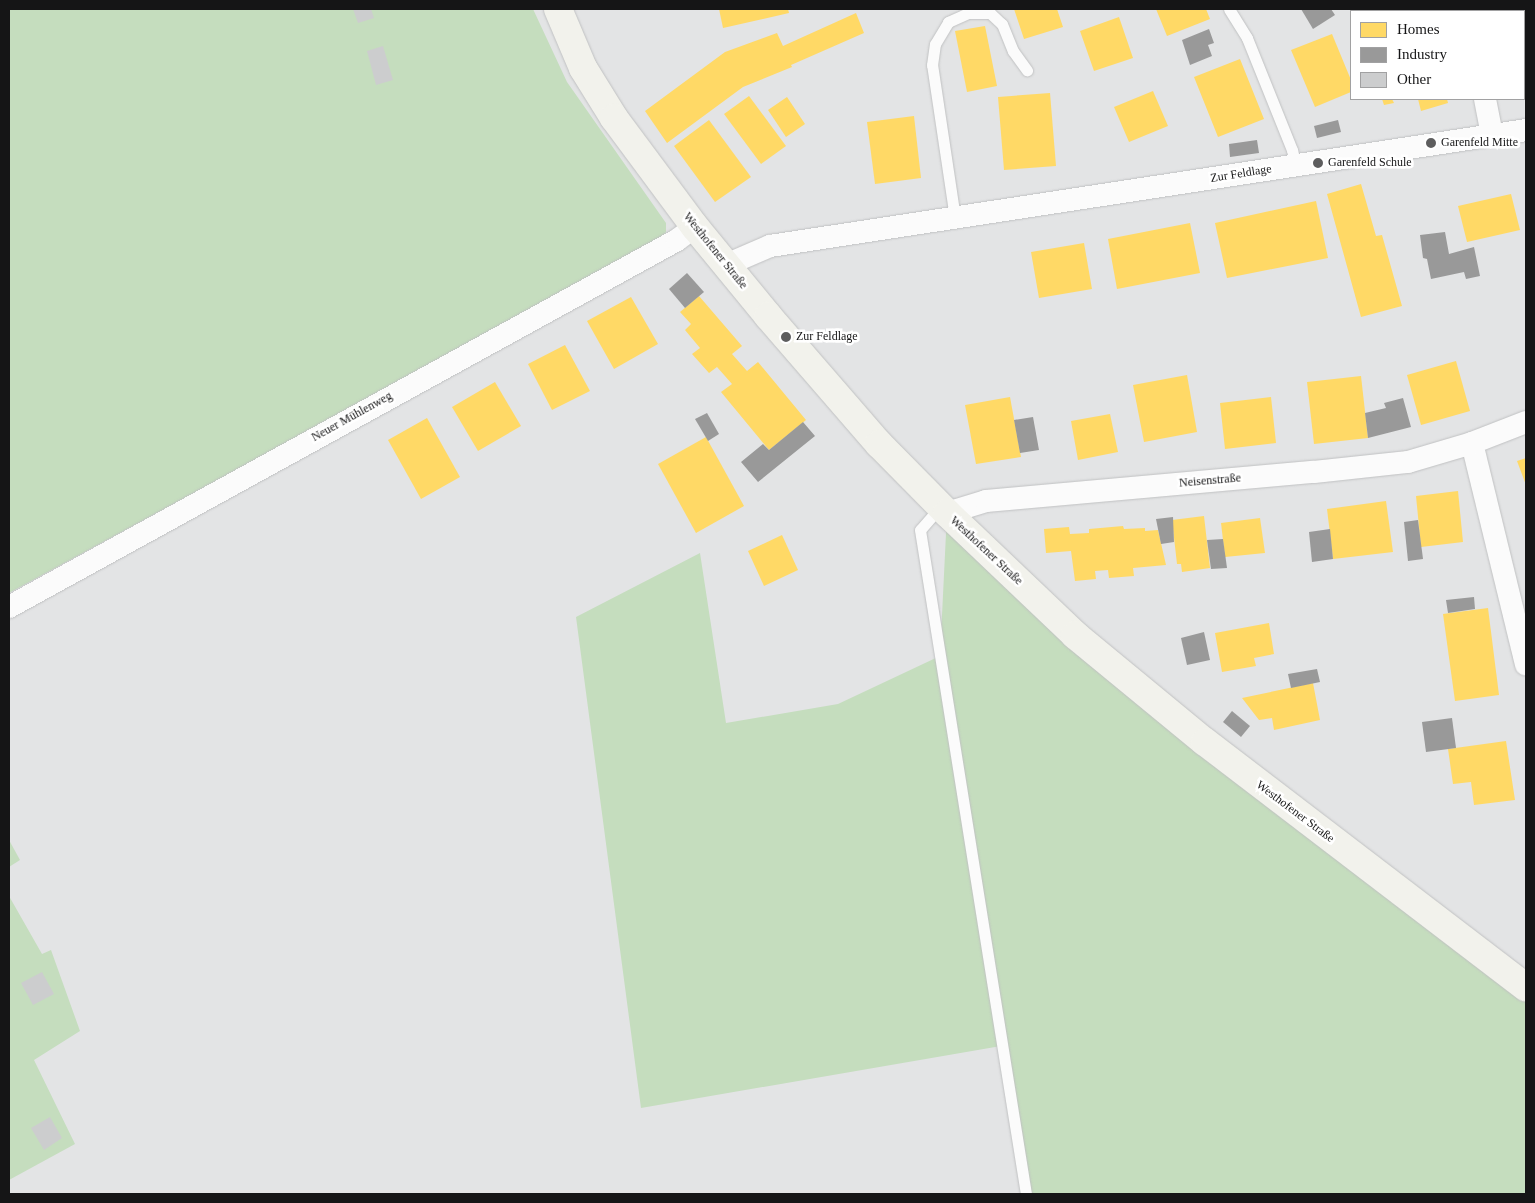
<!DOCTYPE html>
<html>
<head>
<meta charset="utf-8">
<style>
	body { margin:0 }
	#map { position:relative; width:1535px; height:1203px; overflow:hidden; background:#e3e4e5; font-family:"Times New Roman",serif }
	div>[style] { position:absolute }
	.green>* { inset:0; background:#c5ddbe }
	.homes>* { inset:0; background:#ffd966 }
	.industry>* { inset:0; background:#999 }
	.building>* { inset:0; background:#cccdce }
	.roads { filter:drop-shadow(0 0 1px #c0c1c2) drop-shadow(0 0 1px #c0c1c2) }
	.lane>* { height:11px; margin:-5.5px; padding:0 5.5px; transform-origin:5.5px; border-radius:5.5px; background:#fbfbfb }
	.street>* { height:22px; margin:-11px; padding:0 11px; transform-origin:11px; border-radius:11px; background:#fbfbfb }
	.secondary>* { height:28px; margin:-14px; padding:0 14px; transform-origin:14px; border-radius:14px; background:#f2f2ec }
	.dots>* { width:14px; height:14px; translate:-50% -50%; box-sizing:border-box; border:2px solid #fff; border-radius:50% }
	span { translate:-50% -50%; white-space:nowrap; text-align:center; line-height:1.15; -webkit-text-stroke:5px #fff; paint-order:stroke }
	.poi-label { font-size:12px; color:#151516 }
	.left { translate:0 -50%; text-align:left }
	.street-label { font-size:12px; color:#151516 }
	.frame { position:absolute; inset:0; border:10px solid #151516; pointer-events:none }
	.legend { position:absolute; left:1350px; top:10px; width:175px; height:90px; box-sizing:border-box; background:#fff; border:1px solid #a1a1a2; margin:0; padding:6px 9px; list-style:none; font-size:15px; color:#151516 }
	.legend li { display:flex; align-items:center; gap:10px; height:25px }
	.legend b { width:25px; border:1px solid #a1a1a2 }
</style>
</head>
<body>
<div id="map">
	<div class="green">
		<div style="clip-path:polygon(9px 9px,533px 9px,567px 82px,666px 223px,666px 232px,661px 240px,9px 593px)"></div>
		<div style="clip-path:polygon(947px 513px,1526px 987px,1526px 1194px,1026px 1194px,1001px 1046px,641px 1108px,576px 617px,700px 553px,726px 723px,838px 704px,940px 656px)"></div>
		<div style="clip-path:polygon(9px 840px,20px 860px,9px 867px)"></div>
		<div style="clip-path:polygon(9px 896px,42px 954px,51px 950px,80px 1031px,34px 1060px,75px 1144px,9px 1180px)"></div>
	</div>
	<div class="homes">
		<div style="clip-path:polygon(719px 9px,788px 9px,789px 13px,723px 28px)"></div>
		<div style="clip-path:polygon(1014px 9px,1057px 9px,1063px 27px,1024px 39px)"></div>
		<div style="clip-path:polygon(1156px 9px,1206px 9px,1210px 19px,1167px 36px)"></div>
		<div style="clip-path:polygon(1382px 9px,1426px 9px,1422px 11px,1384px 11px)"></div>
		<div style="clip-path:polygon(856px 13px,864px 33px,791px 65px,792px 67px,743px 87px,667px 143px,645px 111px,725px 52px,777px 33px,783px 46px)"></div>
		<div style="clip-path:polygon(1119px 17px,1133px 58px,1094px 71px,1080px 31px)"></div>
		<div style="clip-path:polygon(985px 26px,997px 86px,967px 92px,955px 31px)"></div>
		<div style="clip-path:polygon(1332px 34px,1351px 80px,1351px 92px,1315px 107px,1291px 50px)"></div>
		<div style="clip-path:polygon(1240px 59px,1264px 119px,1218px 137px,1194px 77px)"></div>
		<div style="clip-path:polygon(1524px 70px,1526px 70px,1526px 83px,1524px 83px)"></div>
		<div style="clip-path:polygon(1153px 91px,1168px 126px,1129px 142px,1114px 107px)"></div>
		<div style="clip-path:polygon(1050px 93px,1056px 166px,1004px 170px,998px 97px)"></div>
		<div style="clip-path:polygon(749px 96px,786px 146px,761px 164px,724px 114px)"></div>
		<div style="clip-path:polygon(787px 97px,805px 124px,786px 137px,768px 110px)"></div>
		<div style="clip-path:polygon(1382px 99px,1392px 99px,1394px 103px,1384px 105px)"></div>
		<div style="clip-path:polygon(1418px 99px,1447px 99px,1448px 103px,1421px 111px)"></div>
		<div style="clip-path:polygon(914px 116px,921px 178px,875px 184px,867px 122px)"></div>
		<div style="clip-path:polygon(709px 120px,751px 177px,715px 202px,674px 146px)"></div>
		<div style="clip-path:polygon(1361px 184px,1376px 236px,1382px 235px,1402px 306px,1361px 317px,1327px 194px)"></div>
		<div style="clip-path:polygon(1511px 194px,1520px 230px,1467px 242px,1458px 206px)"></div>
		<div style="clip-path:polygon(1316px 201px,1328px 258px,1227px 278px,1215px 223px)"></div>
		<div style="clip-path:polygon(1190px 223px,1200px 273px,1117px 289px,1108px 239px)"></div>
		<div style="clip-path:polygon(1084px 243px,1092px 289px,1039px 298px,1031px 252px)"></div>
		<div style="clip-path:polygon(699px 296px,742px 346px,732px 354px,747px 371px,758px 362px,806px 420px,769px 450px,721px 392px,732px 384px,717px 367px,709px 373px,692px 354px,700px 348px,685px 330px,691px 324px,680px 312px)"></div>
		<div style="clip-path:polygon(631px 297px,658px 344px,614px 369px,587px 321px)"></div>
		<div style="clip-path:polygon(565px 345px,590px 391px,552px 410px,528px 364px)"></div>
		<div style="clip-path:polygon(1456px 361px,1470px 411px,1421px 425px,1407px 375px)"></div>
		<div style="clip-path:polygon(1187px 375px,1197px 432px,1144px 442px,1133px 385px)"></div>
		<div style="clip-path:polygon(1361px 376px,1368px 438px,1314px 444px,1307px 382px)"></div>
		<div style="clip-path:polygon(495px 382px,521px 426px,478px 451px,452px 407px)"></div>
		<div style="clip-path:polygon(1010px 397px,1021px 457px,976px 464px,965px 405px)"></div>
		<div style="clip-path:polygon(1271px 397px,1276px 443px,1225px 449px,1220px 403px)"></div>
		<div style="clip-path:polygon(1110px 414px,1118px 452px,1078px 460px,1071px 421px)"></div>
		<div style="clip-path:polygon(427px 418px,460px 477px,421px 499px,388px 440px)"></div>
		<div style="clip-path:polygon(706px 437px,744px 506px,696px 533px,658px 464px)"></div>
		<div style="clip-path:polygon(1526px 458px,1526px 485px,1517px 461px)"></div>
		<div style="clip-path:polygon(1458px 491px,1463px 542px,1421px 547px,1416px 496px)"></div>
		<div style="clip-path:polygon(1386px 501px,1393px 552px,1333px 559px,1327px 509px)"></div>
		<div style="clip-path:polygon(1204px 516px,1210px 568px,1182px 572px,1181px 564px,1177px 564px,1172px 520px)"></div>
		<div style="clip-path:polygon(1260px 518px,1265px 553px,1225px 557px,1221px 523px)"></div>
		<div style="clip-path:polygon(1123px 526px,1124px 529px,1145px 528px,1145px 531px,1158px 530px,1166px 565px,1133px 568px,1134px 576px,1109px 578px,1108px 570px,1095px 571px,1096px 579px,1075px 581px,1071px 551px,1046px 553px,1044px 529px,1069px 527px,1070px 534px,1089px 533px,1089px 529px)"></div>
		<div style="clip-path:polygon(782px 535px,798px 570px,764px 586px,748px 551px)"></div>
		<div style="clip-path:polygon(1488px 608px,1499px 695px,1455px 701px,1443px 614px)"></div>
		<div style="clip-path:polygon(1269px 623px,1274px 654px,1254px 658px,1256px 666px,1222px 672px,1215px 633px)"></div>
		<div style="clip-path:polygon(1313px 683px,1320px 720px,1274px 730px,1272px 718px,1259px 720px,1242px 698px)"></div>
		<div style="clip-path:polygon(1506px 741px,1515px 800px,1474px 805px,1471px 782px,1453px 784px,1448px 749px)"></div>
	</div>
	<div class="industry">
		<div style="clip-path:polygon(1301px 9px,1331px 9px,1335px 15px,1313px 29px)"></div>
		<div style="clip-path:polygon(1498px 9px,1499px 11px,1486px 11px,1493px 9px)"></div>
		<div style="clip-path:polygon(1209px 29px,1214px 43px,1208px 45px,1212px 56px,1190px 65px,1182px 40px)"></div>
		<div style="clip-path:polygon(1338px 120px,1341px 132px,1317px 138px,1314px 126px)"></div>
		<div style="clip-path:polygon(1257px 140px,1259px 153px,1230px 157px,1229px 144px)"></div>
		<div style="clip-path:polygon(1445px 232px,1449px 254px,1474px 247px,1480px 276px,1466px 279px,1464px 272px,1431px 279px,1427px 259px,1423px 258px,1420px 235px)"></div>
		<div style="clip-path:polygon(687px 273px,704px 292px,685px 308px,669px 289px)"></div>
		<div style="clip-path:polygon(1403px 398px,1411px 427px,1368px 438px,1365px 413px,1386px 408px,1384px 403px)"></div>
		<div style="clip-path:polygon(707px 413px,719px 434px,708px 441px,695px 419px)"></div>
		<div style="clip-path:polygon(1033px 417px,1039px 450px,1020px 453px,1014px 420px)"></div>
		<div style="clip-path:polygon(803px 422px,815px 436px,758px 482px,741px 462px,763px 444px,769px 450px)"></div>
		<div style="clip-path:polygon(1173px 517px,1174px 542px,1161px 544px,1156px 519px)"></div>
		<div style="clip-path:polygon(1418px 520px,1423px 559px,1408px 561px,1404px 522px)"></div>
		<div style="clip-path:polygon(1330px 529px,1333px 559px,1312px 562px,1309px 532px)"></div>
		<div style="clip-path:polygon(1223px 539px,1227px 568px,1211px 569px,1207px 540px)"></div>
		<div style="clip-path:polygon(1474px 597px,1475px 609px,1448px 613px,1446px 600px)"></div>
		<div style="clip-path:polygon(1204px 632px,1210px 660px,1187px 665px,1181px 638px)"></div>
		<div style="clip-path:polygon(1317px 669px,1320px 682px,1291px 688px,1288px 674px)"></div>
		<div style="clip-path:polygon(1232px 711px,1250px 726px,1241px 737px,1223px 722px)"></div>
		<div style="clip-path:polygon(1452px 718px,1456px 748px,1426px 752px,1422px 722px)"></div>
	</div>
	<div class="building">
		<div style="clip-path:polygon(353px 9px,371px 9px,374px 18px,358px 23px)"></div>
		<div style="clip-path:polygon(383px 46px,393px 80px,376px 85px,367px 51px)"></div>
		<div style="clip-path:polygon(42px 972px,54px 994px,33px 1005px,21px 983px)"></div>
		<div style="clip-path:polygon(50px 1117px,62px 1138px,44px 1150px,31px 1128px)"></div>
	</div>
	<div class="roads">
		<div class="lane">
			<div style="left:1229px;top:9px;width:34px;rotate:58deg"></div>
			<div style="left:1247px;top:38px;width:121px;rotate:68.1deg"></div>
			<div style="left:1292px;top:150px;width:16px;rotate:76deg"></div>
			<div style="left:955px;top:218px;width:155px;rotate:-98.5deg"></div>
			<div style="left:932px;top:65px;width:21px;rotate:-82deg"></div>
			<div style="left:935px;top:44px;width:26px;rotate:-59deg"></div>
			<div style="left:948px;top:22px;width:22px;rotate:-24deg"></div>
			<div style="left:968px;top:13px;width:22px"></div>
			<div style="left:990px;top:13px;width:16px;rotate:43deg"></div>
			<div style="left:1002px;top:24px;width:29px;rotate:68deg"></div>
			<div style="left:1013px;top:51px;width:24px;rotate:54deg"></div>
			<div style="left:940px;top:507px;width:30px;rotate:131deg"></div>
			<div style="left:920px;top:530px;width:672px;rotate:80.93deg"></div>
		</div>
		<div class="street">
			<div style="left:1462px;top:9px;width:2px;rotate:63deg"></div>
			<div style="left:1485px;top:99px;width:36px;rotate:79deg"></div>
			<div style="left:726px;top:265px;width:48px;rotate:-23.4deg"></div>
			<div style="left:770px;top:246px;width:765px;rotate:-8.72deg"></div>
			<div style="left:1472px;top:443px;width:228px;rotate:76.3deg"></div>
			<div style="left:947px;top:513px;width:41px;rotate:-17.1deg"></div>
			<div style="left:986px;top:501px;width:329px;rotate:-5.1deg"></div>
			<div style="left:1314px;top:472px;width:95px;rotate:-6.1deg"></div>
			<div style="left:1408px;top:462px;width:67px;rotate:-16.5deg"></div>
			<div style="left:1472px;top:443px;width:58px;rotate:-21.3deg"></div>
			<div style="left:9px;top:607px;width:762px;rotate:-28.78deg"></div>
			<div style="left:677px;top:240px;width:22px;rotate:-36deg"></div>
		</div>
		<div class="secondary">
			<div style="left:558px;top:9px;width:64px;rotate:67deg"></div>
			<div style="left:583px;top:68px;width:59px;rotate:58.2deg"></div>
			<div style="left:614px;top:118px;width:136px;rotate:53.4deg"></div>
			<div style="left:695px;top:227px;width:115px;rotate:50.6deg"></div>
			<div style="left:768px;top:316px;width:169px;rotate:49.1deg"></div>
			<div style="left:879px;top:444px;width:97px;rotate:45.4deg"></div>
			<div style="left:947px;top:513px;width:177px;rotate:43.6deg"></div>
			<div style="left:1075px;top:635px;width:168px;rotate:39.5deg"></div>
			<div style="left:1205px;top:742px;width:404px;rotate:37.4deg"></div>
		</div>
	</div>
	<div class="dots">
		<div style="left:1431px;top:143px;background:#5d5d5e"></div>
		<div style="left:1318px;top:163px;background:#5d5d5e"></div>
		<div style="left:786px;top:337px;background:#5d5d5e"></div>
	</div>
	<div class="poi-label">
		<span class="left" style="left:1441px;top:143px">Garenfeld Mitte</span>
		<span class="left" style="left:1328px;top:163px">Garenfeld Schule</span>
		<span class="left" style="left:796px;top:337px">Zur Feldlage</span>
	</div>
	<div class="street-label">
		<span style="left:1241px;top:174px;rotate:-9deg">Zur Feldlage</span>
		<span style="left:715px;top:251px;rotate:51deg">Westhofener Straße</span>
		<span style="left:352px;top:417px;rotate:-29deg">Neuer Mühlenweg</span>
		<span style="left:1210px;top:481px;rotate:-5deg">Neisenstraße</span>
		<span style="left:986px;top:551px;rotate:43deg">Westhofener Straße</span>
		<span style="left:1295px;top:812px;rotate:37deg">Westhofener Straße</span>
	</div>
	<div class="frame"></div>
	<ul class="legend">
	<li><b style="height:14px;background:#ffd966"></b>Homes</li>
	<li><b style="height:14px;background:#999"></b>Industry</li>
	<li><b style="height:14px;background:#cccdce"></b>Other</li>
	</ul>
</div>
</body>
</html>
